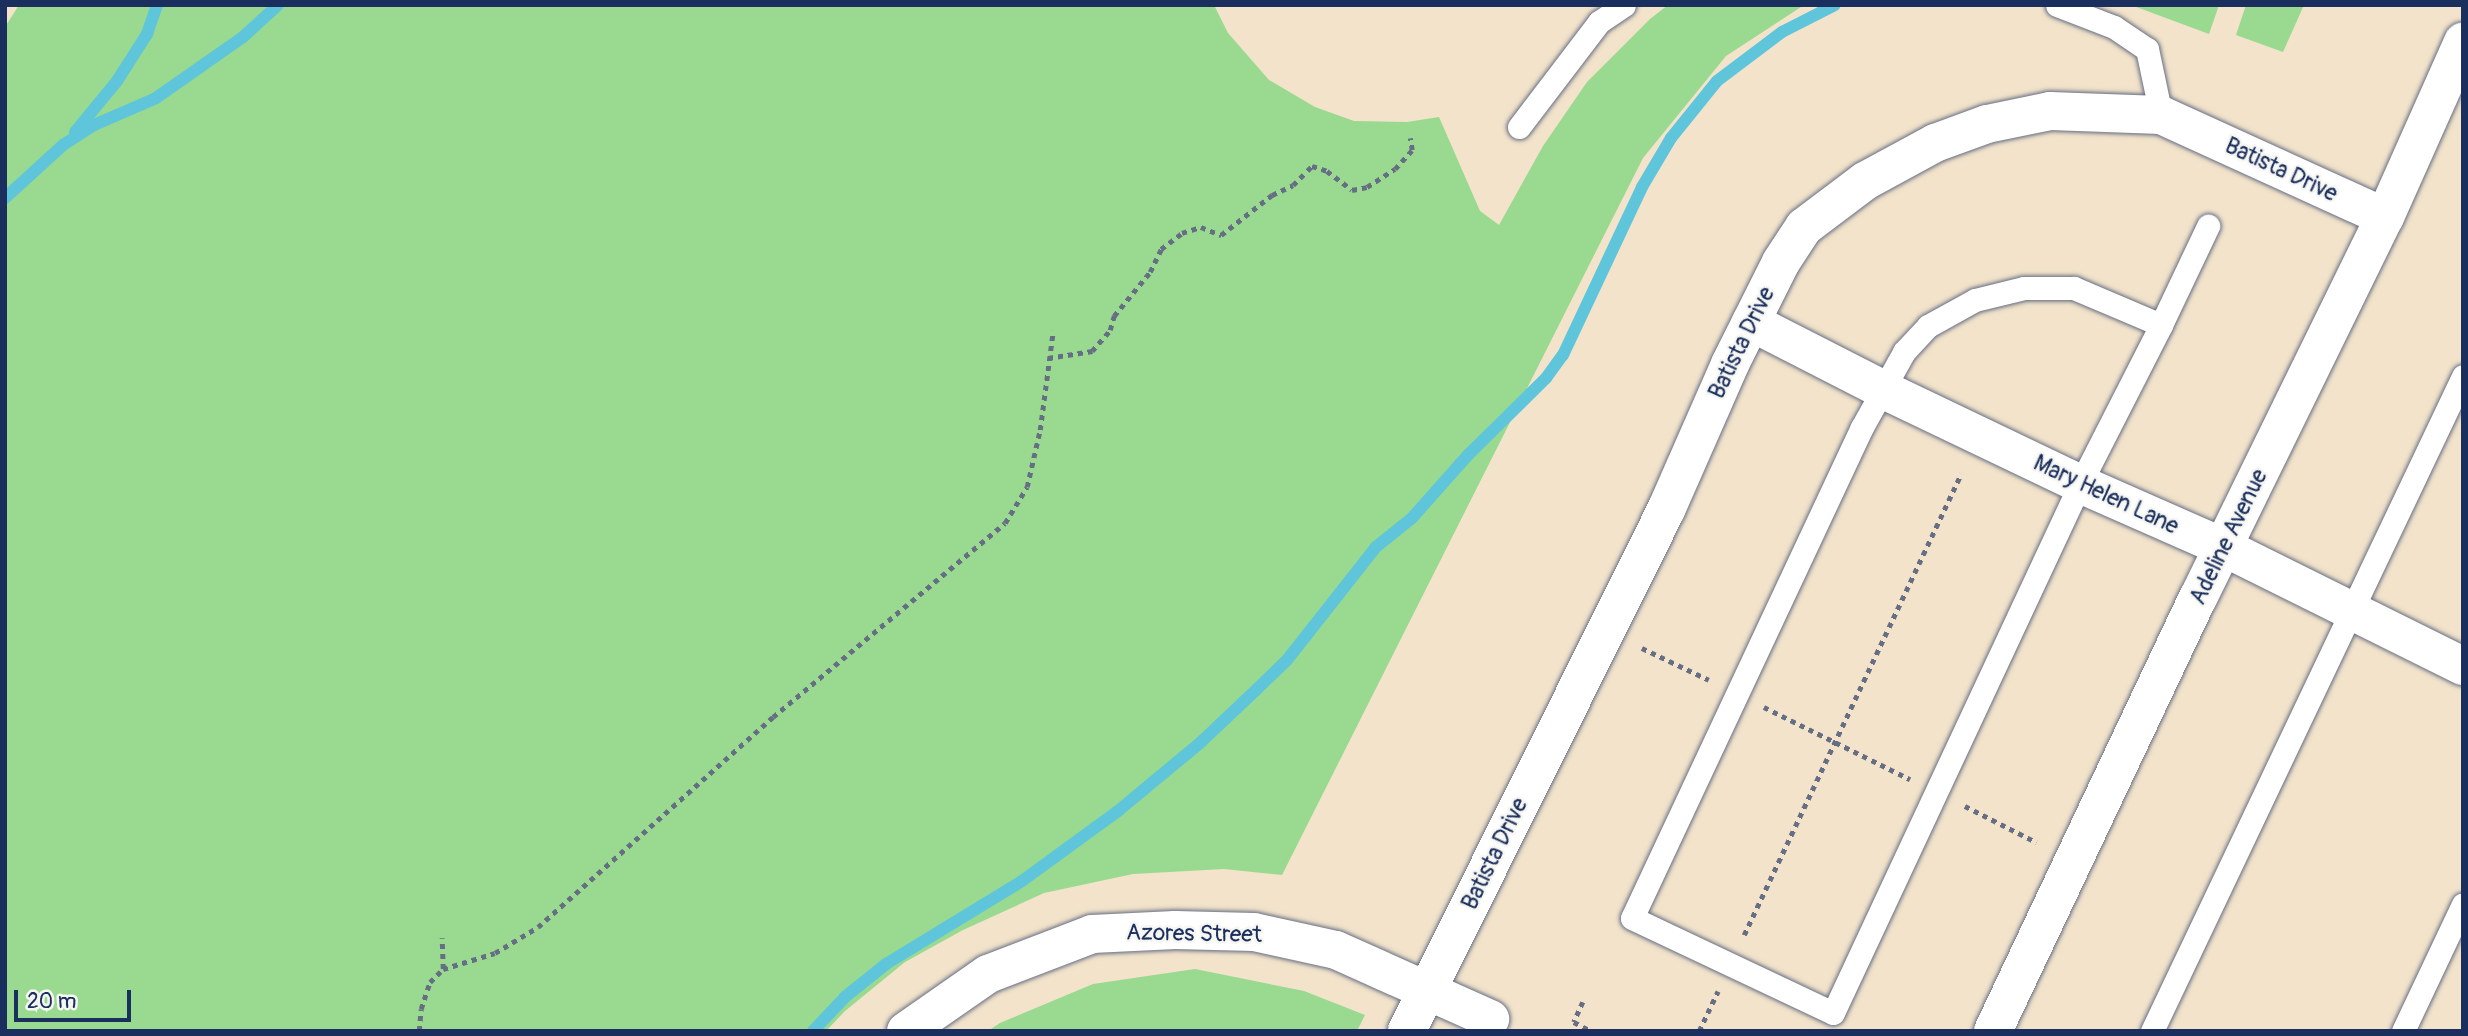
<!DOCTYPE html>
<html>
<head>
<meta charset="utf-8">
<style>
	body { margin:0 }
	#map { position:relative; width:2468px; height:1036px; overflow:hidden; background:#f2e3ca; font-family:Pangolin,sans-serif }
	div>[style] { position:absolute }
	.green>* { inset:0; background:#99d990 }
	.stream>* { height:12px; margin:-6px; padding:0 6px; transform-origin:6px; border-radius:6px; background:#5ec5db }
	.path>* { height:4.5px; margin-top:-2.25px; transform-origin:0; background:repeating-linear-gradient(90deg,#666e84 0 5px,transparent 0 10px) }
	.roads { filter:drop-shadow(0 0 2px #666e84) drop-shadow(0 0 2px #666e84) }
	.service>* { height:23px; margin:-11.5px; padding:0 11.5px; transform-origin:11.5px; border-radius:11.5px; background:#fff }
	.minor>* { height:38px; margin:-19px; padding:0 19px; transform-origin:19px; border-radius:19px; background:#fff }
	span { translate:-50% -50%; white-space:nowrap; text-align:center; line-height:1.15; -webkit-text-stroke:5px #f6f6f2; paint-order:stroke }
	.street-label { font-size:23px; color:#1b2f5e }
	.frame { position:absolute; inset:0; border:7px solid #1b2f5e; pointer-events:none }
	.scale { position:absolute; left:14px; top:990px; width:117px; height:32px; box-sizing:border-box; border:4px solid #1b2f5e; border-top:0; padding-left:9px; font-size:21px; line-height:24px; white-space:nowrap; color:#1b2f5e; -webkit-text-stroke:5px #f6f6f2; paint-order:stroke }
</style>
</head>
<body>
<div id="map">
	<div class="green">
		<div style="clip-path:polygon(19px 5px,1214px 5px,1228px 33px,1269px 80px,1315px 107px,1354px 121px,1407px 122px,1439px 117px,1480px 211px,1499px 225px,1543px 146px,1587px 82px,1650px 19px,1668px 5px,1804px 5px,1726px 56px,1643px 158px,1282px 875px,1224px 869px,1133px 874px,1044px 893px,963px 930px,905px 962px,845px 1011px,826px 1031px,5px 1031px,5px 27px)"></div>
		<div style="clip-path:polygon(2131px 5px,2219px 5px,2209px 34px)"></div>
		<div style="clip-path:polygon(2246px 5px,2304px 5px,2283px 52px,2236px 35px)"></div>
		<div style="clip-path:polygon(1195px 969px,1304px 991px,1365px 1015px,1357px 1031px,988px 1031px,1000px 1023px,1093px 984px)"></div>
	</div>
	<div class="stream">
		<div style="left:75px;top:132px;width:66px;rotate:-50.5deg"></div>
		<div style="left:117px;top:81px;width:56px;rotate:-57.4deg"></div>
		<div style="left:147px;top:34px;width:31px;rotate:-71deg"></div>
		<div style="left:5px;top:198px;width:79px;rotate:-42.4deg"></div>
		<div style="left:63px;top:145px;width:37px;rotate:-33deg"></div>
		<div style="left:94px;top:125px;width:68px;rotate:-23.5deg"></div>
		<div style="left:156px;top:98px;width:106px;rotate:-35deg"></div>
		<div style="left:243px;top:37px;width:47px;rotate:-42.4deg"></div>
		<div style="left:813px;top:1031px;width:47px;rotate:-46.7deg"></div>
		<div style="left:845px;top:997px;width:53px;rotate:-38.8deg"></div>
		<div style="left:886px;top:964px;width:159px;rotate:-31.4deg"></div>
		<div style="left:1022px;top:881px;width:119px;rotate:-36.1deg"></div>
		<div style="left:1118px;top:811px;width:108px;rotate:-39.7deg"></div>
		<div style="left:1201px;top:742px;width:77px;rotate:-43.4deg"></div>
		<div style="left:1257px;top:689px;width:42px;rotate:-44deg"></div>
		<div style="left:1287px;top:660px;width:144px;rotate:-51.8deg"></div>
		<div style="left:1376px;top:547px;width:46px;rotate:-38.9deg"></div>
		<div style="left:1412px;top:518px;width:84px;rotate:-48.4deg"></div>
		<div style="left:1468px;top:455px;width:110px;rotate:-44.6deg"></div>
		<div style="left:1546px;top:378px;width:29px;rotate:-54deg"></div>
		<div style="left:1563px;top:355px;width:186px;rotate:-64.8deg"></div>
		<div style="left:1642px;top:187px;width:57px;rotate:-59.4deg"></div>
		<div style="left:1671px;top:138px;width:73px;rotate:-51.1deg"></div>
		<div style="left:1717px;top:81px;width:81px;rotate:-37deg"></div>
		<div style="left:1782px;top:32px;width:59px;rotate:-27deg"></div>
	</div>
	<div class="path">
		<div style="left:1048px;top:358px;width:45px;rotate:-9deg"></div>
		<div style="left:1092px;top:351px;width:28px;rotate:-49deg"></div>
		<div style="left:1110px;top:330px;width:15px;rotate:-74deg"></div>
		<div style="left:1114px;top:316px;width:57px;rotate:-50.7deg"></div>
		<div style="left:1150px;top:272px;width:25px;rotate:-64deg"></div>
		<div style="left:1161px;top:249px;width:26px;rotate:-37deg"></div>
		<div style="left:1182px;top:233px;width:20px;rotate:-18deg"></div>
		<div style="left:1201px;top:227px;width:22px;rotate:22deg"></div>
		<div style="left:1221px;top:235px;width:65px;rotate:-38.1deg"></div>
		<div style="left:1272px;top:195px;width:23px;rotate:-25deg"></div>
		<div style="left:1293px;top:185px;width:27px;rotate:-45deg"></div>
		<div style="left:1312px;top:166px;width:16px;rotate:18deg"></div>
		<div style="left:1327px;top:171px;width:31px;rotate:37deg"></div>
		<div style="left:1352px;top:190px;width:15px;rotate:-11deg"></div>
		<div style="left:1367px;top:187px;width:33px;rotate:-33deg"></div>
		<div style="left:1395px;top:169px;width:25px;rotate:-48deg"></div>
		<div style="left:1412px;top:150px;width:12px;rotate:-99deg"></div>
		<div style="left:1642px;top:648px;width:74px;rotate:25.5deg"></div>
		<div style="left:1764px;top:707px;width:163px;rotate:26.3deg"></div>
		<div style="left:1965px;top:806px;width:80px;rotate:26.9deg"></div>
		<div style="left:1744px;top:935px;width:510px;rotate:-64.79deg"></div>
		<div style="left:443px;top:969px;width:54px;rotate:-17.1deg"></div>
		<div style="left:495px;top:953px;width:50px;rotate:-31.2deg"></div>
		<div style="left:538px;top:927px;width:315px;rotate:-41.8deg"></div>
		<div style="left:773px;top:717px;width:302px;rotate:-39.9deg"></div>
		<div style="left:1005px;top:523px;width:42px;rotate:-58.6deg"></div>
		<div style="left:1027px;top:487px;width:58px;rotate:-77.2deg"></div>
		<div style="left:1040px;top:430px;width:100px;rotate:-82.5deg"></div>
		<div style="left:1583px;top:1002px;width:22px;rotate:114deg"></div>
		<div style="left:1574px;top:1022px;width:19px;rotate:28deg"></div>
		<div style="left:419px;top:1031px;width:22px;rotate:-85deg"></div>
		<div style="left:421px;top:1009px;width:28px;rotate:-72deg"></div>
		<div style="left:430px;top:982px;width:18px;rotate:-45deg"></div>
		<div style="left:443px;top:969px;width:31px;rotate:-92deg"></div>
		<div style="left:1699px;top:1031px;width:44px;rotate:-64.6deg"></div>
	</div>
	<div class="roads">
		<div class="service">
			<div style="left:2057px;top:5px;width:61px;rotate:21.1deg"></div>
			<div style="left:2114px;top:27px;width:40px;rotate:34deg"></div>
			<div style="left:2147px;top:49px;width:67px;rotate:78deg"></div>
			<div style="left:1519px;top:127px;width:132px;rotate:-52.7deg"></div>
			<div style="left:1599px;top:22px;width:30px;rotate:-34deg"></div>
			<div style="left:2161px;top:325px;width:95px;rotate:-157deg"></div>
			<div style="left:2074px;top:288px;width:50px;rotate:180deg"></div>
			<div style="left:2024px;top:288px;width:50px;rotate:166.2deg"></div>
			<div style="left:1975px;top:300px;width:54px;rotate:151deg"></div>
			<div style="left:1928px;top:326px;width:35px;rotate:133deg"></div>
			<div style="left:1904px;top:352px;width:86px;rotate:119.2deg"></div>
			<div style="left:1862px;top:427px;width:542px;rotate:115.1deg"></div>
			<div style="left:1632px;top:918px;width:222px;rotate:25.3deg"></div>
			<div style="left:1833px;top:1013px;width:584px;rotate:-64.97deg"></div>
			<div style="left:2080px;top:484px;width:178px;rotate:-63deg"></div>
			<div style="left:2161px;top:325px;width:110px;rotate:-64.6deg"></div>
			<div style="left:2152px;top:1031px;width:725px;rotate:-64.6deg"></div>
			<div style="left:2403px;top:1031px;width:140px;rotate:-64.7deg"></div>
		</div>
		<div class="minor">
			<div style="left:1751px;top:322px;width:149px;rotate:27.1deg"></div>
			<div style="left:1884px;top:390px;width:217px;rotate:25.6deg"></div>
			<div style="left:2080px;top:484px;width:158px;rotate:23.8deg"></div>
			<div style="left:2225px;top:548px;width:266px;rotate:26.4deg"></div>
			<div style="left:906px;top:1031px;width:100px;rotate:-34.8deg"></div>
			<div style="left:988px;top:974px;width:111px;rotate:-21deg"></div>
			<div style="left:1092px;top:934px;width:83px;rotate:-2.8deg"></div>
			<div style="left:1175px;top:930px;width:79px;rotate:1.5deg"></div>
			<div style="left:1254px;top:932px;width:84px;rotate:12.4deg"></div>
			<div style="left:1336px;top:950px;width:169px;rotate:24.1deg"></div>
			<div style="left:1407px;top:1031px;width:582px;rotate:-63.57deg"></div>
			<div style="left:1666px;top:510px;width:159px;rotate:-66.3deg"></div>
			<div style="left:1730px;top:364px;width:114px;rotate:-63.4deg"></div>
			<div style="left:1781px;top:262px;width:42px;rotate:-56.7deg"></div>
			<div style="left:1804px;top:227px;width:76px;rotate:-37deg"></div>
			<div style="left:1865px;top:181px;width:80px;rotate:-28.5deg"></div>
			<div style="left:1935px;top:143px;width:55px;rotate:-20.1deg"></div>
			<div style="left:1987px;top:124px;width:64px;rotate:-11.7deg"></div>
			<div style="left:2050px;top:111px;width:111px;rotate:2.1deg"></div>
			<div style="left:2161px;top:115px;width:246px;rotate:24.5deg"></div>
			<div style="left:1993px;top:1031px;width:479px;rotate:-64.7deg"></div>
			<div style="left:2198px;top:598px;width:424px;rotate:-63.9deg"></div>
			<div style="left:2385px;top:217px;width:192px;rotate:-66deg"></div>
		</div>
	</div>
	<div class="street-label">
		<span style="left:2281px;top:170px;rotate:25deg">Batista Drive</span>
		<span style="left:1742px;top:343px;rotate:-64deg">Batista Drive</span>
		<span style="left:2106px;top:495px;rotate:25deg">Mary Helen Lane</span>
		<span style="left:2229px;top:537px;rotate:-64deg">Adeline Avenue</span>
		<span style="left:1495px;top:854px;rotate:-64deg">Batista Drive</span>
		<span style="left:1194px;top:934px;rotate:1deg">Azores Street</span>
	</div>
	<div class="frame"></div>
	<div class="scale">20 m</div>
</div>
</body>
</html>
